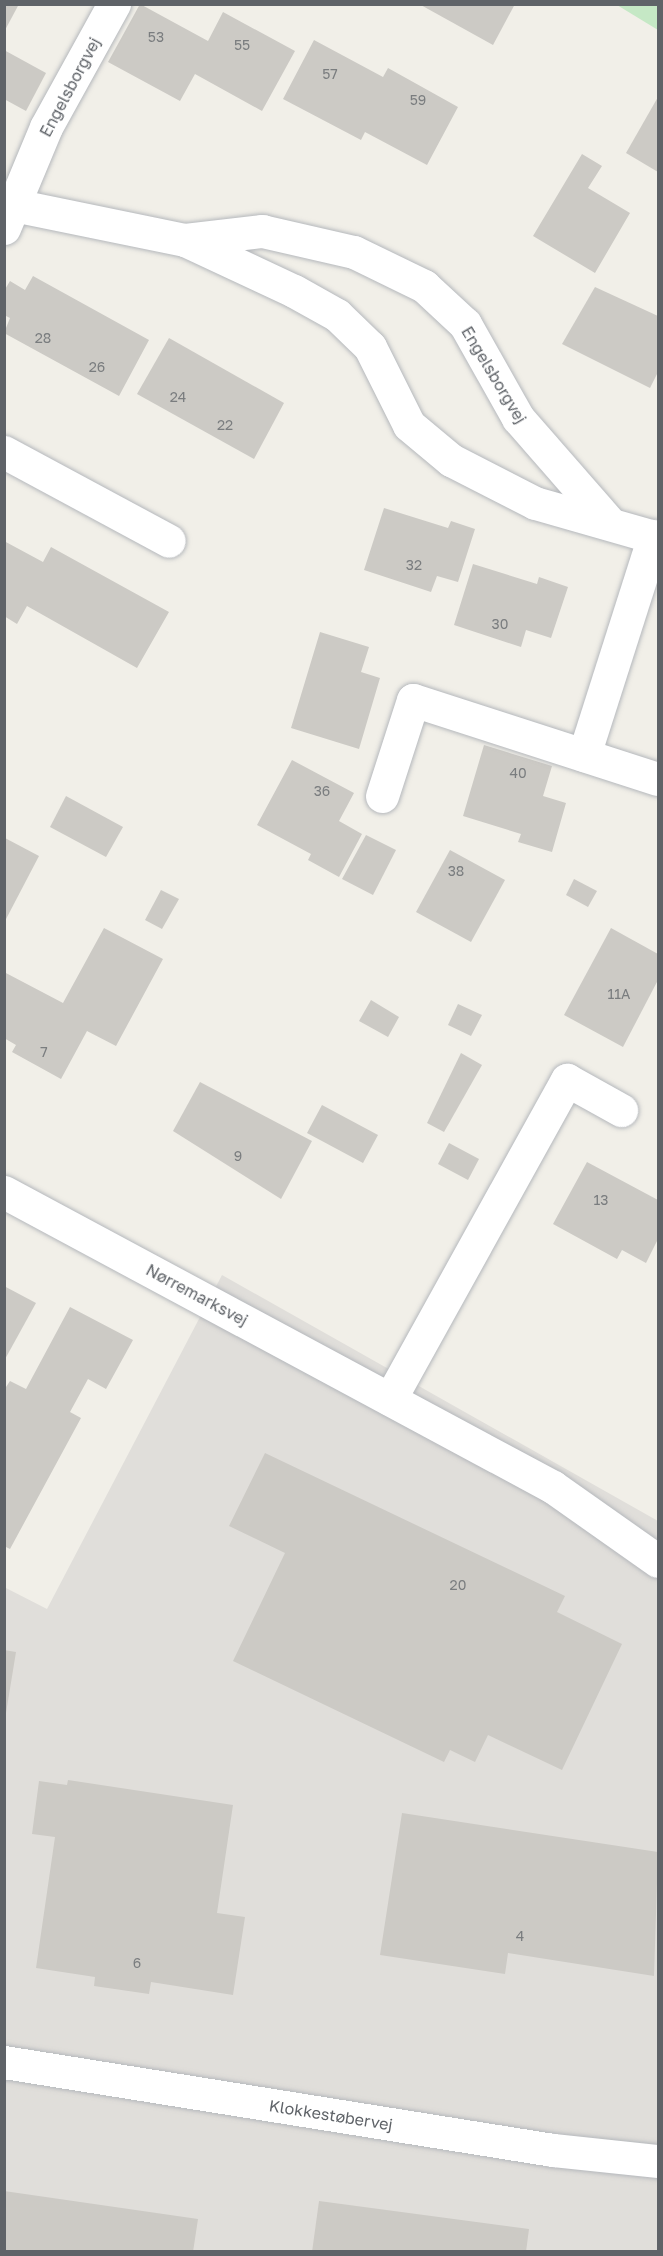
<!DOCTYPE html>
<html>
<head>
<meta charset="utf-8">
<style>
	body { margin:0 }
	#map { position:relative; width:663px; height:2256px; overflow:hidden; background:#f1efe8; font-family:"Golos Text",sans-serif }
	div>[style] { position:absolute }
	.industrial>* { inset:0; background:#e0deda }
	.green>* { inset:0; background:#c5e8c5 }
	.building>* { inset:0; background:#cccac5 }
	.roads { filter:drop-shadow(0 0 2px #b5b8bc) drop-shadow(0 0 2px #b5b8bc) }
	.street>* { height:33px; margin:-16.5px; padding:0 16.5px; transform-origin:16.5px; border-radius:16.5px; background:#fff }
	span { translate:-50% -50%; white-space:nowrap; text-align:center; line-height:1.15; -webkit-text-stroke:4.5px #fff; paint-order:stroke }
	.number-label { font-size:14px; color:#7a7d7f }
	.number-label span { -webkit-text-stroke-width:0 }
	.street-label { font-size:16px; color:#5f6368 }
	.frame { position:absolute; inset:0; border:6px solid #5f6368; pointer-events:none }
</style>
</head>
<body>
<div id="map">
	<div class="industrial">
		<div style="clip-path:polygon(222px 1275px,658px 1521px,658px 2251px,5px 2251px,4px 1587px,47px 1609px)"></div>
	</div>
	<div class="green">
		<div style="clip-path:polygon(617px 5px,658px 5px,658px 30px)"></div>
	</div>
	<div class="building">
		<div style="clip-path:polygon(4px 4px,19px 4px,4px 32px)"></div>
		<div style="clip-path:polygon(140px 4px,208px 41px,223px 12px,295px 51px,262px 111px,195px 74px,180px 101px,108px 62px)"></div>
		<div style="clip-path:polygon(419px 4px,515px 4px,493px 45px)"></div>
		<div style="clip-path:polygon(314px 40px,383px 77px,388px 68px,458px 107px,427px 165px,365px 132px,361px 140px,283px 99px)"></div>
		<div style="clip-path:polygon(4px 50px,46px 73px,26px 111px,4px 99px)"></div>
		<div style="clip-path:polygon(658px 97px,658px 172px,626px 153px)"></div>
		<div style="clip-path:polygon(582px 154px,602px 166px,588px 188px,630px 213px,595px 273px,533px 236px)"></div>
		<div style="clip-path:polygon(33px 276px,149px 340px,119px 396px,4px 333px,10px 318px,4px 315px,4px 291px,10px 281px,25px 290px)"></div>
		<div style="clip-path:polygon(595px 287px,658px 316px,658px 372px,650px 388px,562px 344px)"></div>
		<div style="clip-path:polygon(169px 338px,284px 403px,254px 459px,137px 394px)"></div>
		<div style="clip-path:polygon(384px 508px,448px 528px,451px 521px,475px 529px,458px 582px,437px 576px,431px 592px,364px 570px)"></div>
		<div style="clip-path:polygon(4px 541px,43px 562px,51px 547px,169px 612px,137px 668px,27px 606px,17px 624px,4px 616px)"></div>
		<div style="clip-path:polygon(473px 564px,537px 584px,539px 577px,568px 587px,551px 638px,526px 630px,521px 647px,454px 625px)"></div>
		<div style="clip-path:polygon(320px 632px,369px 647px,361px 672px,380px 678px,359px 749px,291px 728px)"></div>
		<div style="clip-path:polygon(484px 745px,552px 766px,543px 796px,566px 803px,552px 852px,518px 842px,521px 834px,463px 816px)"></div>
		<div style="clip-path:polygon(292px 760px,354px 793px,339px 821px,362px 834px,339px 877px,308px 860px,311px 854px,257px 825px)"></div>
		<div style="clip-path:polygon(66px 796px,123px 827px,106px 857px,50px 827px)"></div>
		<div style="clip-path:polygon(366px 835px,396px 850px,373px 895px,342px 879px)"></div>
		<div style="clip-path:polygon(5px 838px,39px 856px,5px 921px)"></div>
		<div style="clip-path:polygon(450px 850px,505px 880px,471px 942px,416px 912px)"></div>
		<div style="clip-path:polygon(574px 879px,597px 891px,588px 907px,566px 895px)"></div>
		<div style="clip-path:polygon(161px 890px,179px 899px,162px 929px,145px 920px)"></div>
		<div style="clip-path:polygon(104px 928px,163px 959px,116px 1046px,87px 1031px,61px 1079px,12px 1052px,16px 1045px,4px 1038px,4px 972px,63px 1003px)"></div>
		<div style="clip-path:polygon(611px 928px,658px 954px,658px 980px,623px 1047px,564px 1015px)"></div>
		<div style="clip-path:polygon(371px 1000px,399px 1017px,388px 1037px,359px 1021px)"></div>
		<div style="clip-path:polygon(458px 1004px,482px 1015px,471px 1036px,448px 1025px)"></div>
		<div style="clip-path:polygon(461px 1053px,482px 1065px,444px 1132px,427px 1123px)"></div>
		<div style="clip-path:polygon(200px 1082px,312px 1141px,281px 1199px,173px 1131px)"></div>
		<div style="clip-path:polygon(322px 1105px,378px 1135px,363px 1163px,307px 1133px)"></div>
		<div style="clip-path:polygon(449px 1143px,479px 1159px,468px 1180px,438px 1164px)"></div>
		<div style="clip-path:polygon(587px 1162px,658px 1200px,658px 1239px,646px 1263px,622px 1250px,617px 1259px,553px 1224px)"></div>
		<div style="clip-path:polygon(4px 1286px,36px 1303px,4px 1361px)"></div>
		<div style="clip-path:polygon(70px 1307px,133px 1340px,106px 1389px,88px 1379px,70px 1412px,81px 1418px,10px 1549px,4px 1546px,4px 1390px,10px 1381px,26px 1389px)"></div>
		<div style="clip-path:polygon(265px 1453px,565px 1596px,557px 1612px,622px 1644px,562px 1770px,488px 1735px,475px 1762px,450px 1750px,444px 1762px,233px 1661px,285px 1553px,229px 1526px)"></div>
		<div style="clip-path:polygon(4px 1650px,16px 1652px,6px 1713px,4px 1713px)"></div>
		<div style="clip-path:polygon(68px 1780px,233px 1805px,217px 1913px,245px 1917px,233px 1995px,151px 1982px,149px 1994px,94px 1986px,95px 1977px,36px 1968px,55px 1837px,32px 1834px,39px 1781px,67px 1785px)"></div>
		<div style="clip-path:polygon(402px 1813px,658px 1852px,654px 1976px,508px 1953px,505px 1974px,380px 1955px)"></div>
		<div style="clip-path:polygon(4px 2191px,198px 2219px,193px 2252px,4px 2252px)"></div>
		<div style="clip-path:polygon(319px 2201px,529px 2229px,526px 2252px,312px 2252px)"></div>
	</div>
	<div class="roads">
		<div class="street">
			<div style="left:4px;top:203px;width:185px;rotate:11.6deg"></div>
			<div style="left:185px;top:240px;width:120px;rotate:25.1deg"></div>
			<div style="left:294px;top:291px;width:49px;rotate:29.2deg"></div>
			<div style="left:337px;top:315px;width:46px;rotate:44.1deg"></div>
			<div style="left:370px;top:347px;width:87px;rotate:63.4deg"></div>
			<div style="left:409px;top:425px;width:55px;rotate:39.8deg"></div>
			<div style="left:451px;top:460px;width:94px;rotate:27.1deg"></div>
			<div style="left:535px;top:503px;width:128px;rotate:15.9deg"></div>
			<div style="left:4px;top:228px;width:109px;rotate:-67.4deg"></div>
			<div style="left:46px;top:127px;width:141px;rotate:-61.1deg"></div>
			<div style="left:185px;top:240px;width:78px;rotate:-6.7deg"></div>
			<div style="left:262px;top:231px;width:94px;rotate:12.9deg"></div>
			<div style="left:354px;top:252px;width:78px;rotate:25.9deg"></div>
			<div style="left:424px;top:286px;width:56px;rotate:42.8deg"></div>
			<div style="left:465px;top:324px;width:108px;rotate:60.6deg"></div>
			<div style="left:518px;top:418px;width:135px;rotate:48.9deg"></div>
			<div style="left:4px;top:452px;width:187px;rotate:28.3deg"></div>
			<div style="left:584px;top:755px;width:230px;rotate:-72.3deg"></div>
			<div style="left:382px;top:796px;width:101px;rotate:-72.1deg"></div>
			<div style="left:413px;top:700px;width:257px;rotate:17.9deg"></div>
			<div style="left:4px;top:1192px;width:623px;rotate:28.25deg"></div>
			<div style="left:553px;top:1487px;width:128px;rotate:35.2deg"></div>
			<div style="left:390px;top:1399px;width:365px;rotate:-61deg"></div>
			<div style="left:567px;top:1080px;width:62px;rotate:29.1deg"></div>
			<div style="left:4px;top:2062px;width:556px;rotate:9.11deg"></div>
			<div style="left:553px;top:2150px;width:106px;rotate:6deg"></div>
		</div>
	</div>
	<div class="number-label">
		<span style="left:156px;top:37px">53</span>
		<span style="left:242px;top:45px">55</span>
		<span style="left:330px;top:74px">57</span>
		<span style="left:418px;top:100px">59</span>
		<span style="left:43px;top:338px">28</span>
		<span style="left:97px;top:367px">26</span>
		<span style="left:178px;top:397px">24</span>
		<span style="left:225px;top:425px">22</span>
		<span style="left:414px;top:565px">32</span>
		<span style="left:500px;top:624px">30</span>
		<span style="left:518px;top:773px">40</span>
		<span style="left:322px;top:791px">36</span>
		<span style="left:456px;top:871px">38</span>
		<span style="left:619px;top:994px">11A</span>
		<span style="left:44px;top:1052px">7</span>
		<span style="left:238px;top:1156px">9</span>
		<span style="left:601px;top:1200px">13</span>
		<span style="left:458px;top:1585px">20</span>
		<span style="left:520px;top:1936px">4</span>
		<span style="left:137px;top:1963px">6</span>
	</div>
	<div class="street-label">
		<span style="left:70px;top:87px;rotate:-62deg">Engelsborgvej</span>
		<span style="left:494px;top:375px;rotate:59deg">Engelsborgvej</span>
		<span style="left:197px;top:1295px;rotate:28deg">Nørremarksvej</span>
		<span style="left:331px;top:2115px;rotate:9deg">Klokkestøbervej</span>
	</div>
	<div class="frame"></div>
</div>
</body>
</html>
